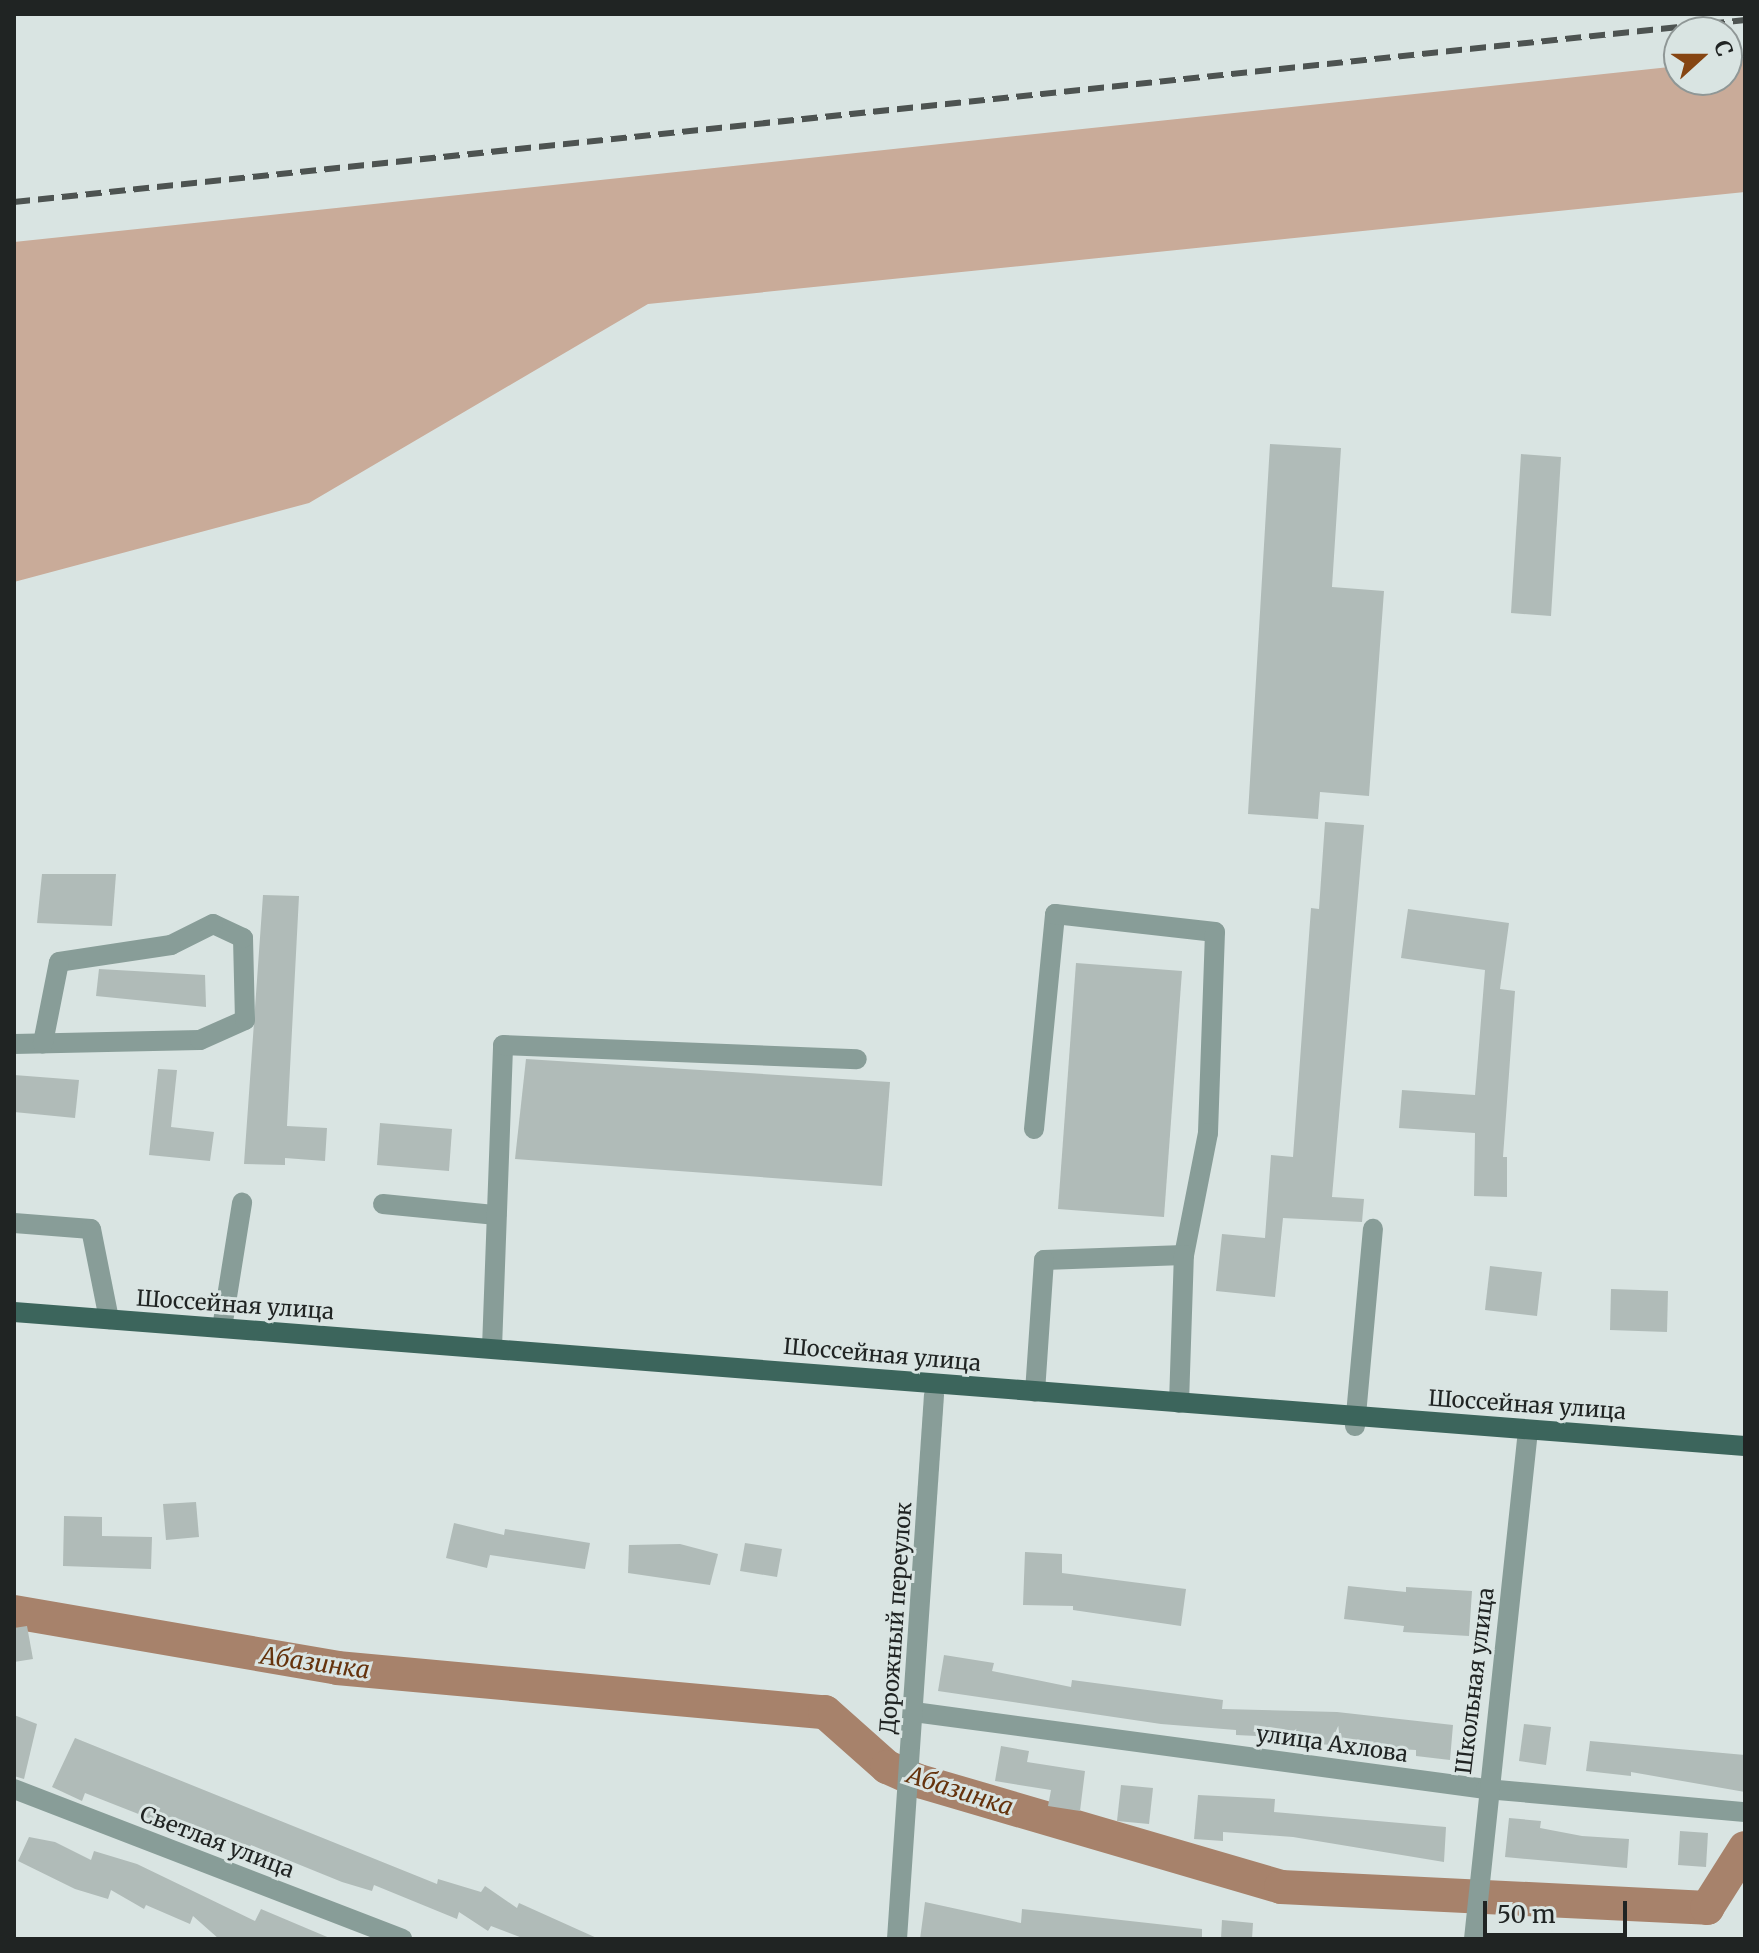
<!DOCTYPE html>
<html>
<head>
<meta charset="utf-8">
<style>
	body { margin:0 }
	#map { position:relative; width:1759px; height:1953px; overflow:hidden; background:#d9e4e2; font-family:Merriweather,serif }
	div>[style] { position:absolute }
	.green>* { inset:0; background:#c9ab99 }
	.river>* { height:34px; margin:-17px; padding:0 17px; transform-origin:17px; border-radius:17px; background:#a7826b }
	.building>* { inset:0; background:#b0bbb8 }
	.minor>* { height:20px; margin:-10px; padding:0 10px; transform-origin:10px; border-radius:10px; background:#889d98 }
	.major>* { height:20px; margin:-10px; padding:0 10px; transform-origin:10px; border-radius:10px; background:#3c655c }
	.rail>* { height:6px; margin-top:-3px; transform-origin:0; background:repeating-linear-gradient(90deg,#4d5351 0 16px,transparent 0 24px) }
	span { translate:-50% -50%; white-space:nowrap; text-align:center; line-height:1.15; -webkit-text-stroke:6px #d9e4e2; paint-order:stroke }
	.street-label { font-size:22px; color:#202423 }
	.water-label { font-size:24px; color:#65330d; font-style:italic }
	.frame { position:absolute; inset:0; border:16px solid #202423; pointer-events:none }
	.north { position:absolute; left:1663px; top:16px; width:80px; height:80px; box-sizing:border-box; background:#d9e4e2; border:2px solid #8f9796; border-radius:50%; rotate:69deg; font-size:22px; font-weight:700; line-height:32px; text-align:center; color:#202423 }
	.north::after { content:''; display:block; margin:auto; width:28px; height:36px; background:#864512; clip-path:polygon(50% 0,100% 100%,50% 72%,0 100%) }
	.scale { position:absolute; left:1483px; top:1901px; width:144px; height:36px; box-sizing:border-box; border:4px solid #202423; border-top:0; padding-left:10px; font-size:24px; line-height:28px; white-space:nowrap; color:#202423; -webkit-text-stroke:6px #d9e4e2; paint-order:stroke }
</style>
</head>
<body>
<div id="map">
	<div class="green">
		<div style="clip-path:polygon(1745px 59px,1745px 192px,648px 304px,309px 503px,14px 582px,14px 242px,1679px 66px,1679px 80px,1727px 80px,1727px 61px)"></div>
	</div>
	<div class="river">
		<div style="left:14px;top:1612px;width:328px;rotate:9.8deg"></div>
		<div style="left:337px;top:1668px;width:490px;rotate:5.2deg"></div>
		<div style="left:825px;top:1712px;width:83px;rotate:41.6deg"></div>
		<div style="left:887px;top:1767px;width:35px;rotate:24deg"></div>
		<div style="left:919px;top:1781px;width:377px;rotate:16.3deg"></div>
		<div style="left:1281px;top:1887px;width:427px;rotate:2.8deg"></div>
		<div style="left:1707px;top:1908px;width:71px;rotate:-57.7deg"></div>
	</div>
	<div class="building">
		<div style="clip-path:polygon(1270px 444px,1341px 448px,1332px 587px,1384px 591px,1369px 796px,1320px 792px,1318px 819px,1248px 814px)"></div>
		<div style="clip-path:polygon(1521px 454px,1561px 457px,1551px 616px,1511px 613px)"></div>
		<div style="clip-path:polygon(1325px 822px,1364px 825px,1332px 1197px,1364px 1199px,1362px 1222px,1283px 1218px,1275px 1297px,1216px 1291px,1222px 1234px,1265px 1238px,1271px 1155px,1293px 1157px,1311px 908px,1319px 909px)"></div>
		<div style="clip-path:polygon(42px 874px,116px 874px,112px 926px,37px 923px)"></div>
		<div style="clip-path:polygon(263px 895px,299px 896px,287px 1126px,327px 1128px,325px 1161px,285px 1158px,285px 1165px,244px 1164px)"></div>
		<div style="clip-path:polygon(1408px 909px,1509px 923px,1500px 989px,1515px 991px,1503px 1157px,1507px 1157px,1507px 1197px,1474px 1196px,1475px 1133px,1399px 1128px,1402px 1090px,1475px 1095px,1485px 970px,1401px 958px)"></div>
		<div style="clip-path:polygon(1076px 963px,1182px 971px,1164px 1217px,1058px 1209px)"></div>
		<div style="clip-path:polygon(99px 969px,205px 975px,206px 1007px,96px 996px)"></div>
		<div style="clip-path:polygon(526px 1059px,890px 1082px,882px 1186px,515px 1159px)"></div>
		<div style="clip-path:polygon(158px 1069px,177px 1070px,171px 1127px,214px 1132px,210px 1161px,149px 1155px)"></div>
		<div style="clip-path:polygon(14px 1075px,79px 1080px,75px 1118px,14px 1112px)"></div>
		<div style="clip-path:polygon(380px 1123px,452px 1129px,449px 1171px,377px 1165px)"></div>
		<div style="clip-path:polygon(1490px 1266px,1542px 1272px,1537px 1316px,1485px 1310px)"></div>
		<div style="clip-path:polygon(1611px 1289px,1668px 1291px,1667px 1332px,1610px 1330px)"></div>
		<div style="clip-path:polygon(196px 1502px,199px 1537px,166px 1540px,163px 1504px)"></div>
		<div style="clip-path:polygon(64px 1516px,102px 1517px,102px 1536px,152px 1537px,151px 1569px,63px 1566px)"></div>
		<div style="clip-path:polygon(454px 1523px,504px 1535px,505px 1529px,590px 1543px,585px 1569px,490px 1555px,487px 1568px,446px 1558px)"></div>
		<div style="clip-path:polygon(745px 1543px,782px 1549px,777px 1577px,740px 1571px)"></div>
		<div style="clip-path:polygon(680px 1544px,718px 1554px,710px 1585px,628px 1573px,629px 1545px)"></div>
		<div style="clip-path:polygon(1025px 1552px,1062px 1554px,1062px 1573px,1186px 1589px,1181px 1626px,1073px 1610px,1073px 1606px,1023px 1605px)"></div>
		<div style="clip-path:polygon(1348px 1586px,1406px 1592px,1406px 1587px,1472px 1591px,1469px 1636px,1403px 1632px,1404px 1626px,1344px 1619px)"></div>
		<div style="clip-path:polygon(27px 1626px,33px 1659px,14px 1662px,14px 1628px)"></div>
		<div style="clip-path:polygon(944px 1655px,994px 1663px,992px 1671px,1071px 1687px,1072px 1680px,1223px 1700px,1222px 1709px,1337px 1712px,1453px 1725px,1450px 1760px,1416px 1756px,1416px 1750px,1300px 1743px,1300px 1738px,1236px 1735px,1236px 1730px,1161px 1724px,938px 1691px)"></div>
		<div style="clip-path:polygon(14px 1715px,37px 1724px,24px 1779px,14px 1776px)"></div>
		<div style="clip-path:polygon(1524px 1724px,1551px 1727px,1546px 1765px,1519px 1761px)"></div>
		<div style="clip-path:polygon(75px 1738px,437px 1884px,438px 1879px,481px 1892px,485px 1886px,517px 1908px,519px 1903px,599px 1939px,525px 1939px,491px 1926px,488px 1931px,459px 1912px,457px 1919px,374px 1885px,372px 1891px,342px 1882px,251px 1845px,247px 1852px,172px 1820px,169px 1826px,85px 1793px,82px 1801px,52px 1787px)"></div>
		<div style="clip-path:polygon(1590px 1741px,1745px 1755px,1745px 1792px,1631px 1772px,1631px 1776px,1586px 1771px)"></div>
		<div style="clip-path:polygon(1001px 1746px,1029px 1751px,1027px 1762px,1085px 1771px,1080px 1811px,1048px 1806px,1051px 1790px,995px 1781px)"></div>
		<div style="clip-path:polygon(1121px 1785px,1153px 1788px,1149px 1824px,1117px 1821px)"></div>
		<div style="clip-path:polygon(1198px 1795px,1275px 1799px,1274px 1812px,1446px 1827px,1444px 1862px,1293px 1837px,1223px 1832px,1223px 1841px,1194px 1839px)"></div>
		<div style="clip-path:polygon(1509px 1818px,1541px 1821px,1540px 1828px,1582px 1836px,1629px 1839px,1627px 1868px,1505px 1857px)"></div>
		<div style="clip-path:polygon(1680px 1831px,1708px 1833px,1706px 1867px,1678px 1865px)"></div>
		<div style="clip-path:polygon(29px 1837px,55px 1842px,91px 1860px,94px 1851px,137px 1864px,255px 1921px,261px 1909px,332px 1939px,219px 1939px,193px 1916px,190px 1924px,146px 1905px,144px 1909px,111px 1890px,108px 1899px,75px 1889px,18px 1861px)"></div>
		<div style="clip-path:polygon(925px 1902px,1021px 1923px,1022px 1909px,1202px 1929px,1202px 1939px,920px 1939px)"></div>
		<div style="clip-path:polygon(1222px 1920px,1253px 1923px,1252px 1939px,1221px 1939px)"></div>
	</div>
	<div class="minor">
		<div style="left:14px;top:1044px;width:186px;rotate:-1.2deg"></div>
		<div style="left:200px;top:1040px;width:49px;rotate:-24deg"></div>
		<div style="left:245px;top:1020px;width:82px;rotate:-91.4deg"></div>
		<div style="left:243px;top:938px;width:33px;rotate:-155deg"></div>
		<div style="left:213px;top:924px;width:47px;rotate:153.4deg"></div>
		<div style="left:171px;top:945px;width:113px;rotate:171.4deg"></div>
		<div style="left:59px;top:962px;width:83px;rotate:101.2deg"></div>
		<div style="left:1034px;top:1129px;width:216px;rotate:-84.4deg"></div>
		<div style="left:1055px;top:914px;width:161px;rotate:6.4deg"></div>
		<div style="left:1215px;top:932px;width:201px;rotate:92deg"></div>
		<div style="left:1208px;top:1133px;width:124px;rotate:101.1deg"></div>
		<div style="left:1184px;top:1255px;width:140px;rotate:178deg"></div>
		<div style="left:1044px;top:1260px;width:132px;rotate:93.9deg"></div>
		<div style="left:383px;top:1204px;width:114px;rotate:5.6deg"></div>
		<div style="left:14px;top:1223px;width:77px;rotate:4.5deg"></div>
		<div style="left:91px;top:1229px;width:92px;rotate:78.7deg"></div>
		<div style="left:222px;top:1328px;width:127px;rotate:-80.9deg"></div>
		<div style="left:492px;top:1348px;width:303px;rotate:-87.9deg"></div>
		<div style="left:503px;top:1045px;width:354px;rotate:2.3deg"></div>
		<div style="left:1179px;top:1403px;width:148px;rotate:-88.1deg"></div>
		<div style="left:1355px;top:1426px;width:198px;rotate:-84.8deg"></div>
		<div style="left:914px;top:1712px;width:577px;rotate:7.67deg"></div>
		<div style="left:1486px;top:1789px;width:260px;rotate:5.1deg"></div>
		<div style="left:14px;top:1789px;width:416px;rotate:21.1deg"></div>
		<div style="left:897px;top:1939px;width:545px;rotate:-86.11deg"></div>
		<div style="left:1474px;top:1939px;width:512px;rotate:-83.94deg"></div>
	</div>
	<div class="major">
		<div style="left:14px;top:1312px;width:1736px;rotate:4.43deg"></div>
	</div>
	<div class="rail">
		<div style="left:14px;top:202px;width:1741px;rotate:-6deg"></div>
	</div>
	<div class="street-label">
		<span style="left:235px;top:1305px;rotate:4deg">Шоссейная улица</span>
		<span style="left:882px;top:1355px;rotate:5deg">Шоссейная улица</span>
		<span style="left:1527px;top:1405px;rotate:4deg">Шоссейная улица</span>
		<span style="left:896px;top:1618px;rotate:-86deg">Дорожный переулок</span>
		<span style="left:1475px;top:1681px;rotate:-83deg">Школьная улица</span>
		<span style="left:1332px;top:1744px;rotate:8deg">улица Ахлова</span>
		<span style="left:217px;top:1842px;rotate:21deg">Светлая улица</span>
	</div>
	<div class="water-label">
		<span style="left:315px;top:1663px;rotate:8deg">Абазинка</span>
		<span style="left:960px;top:1791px;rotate:18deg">Абазинка</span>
	</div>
	<div class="frame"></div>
	<div class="north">С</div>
	<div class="scale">50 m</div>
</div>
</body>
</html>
